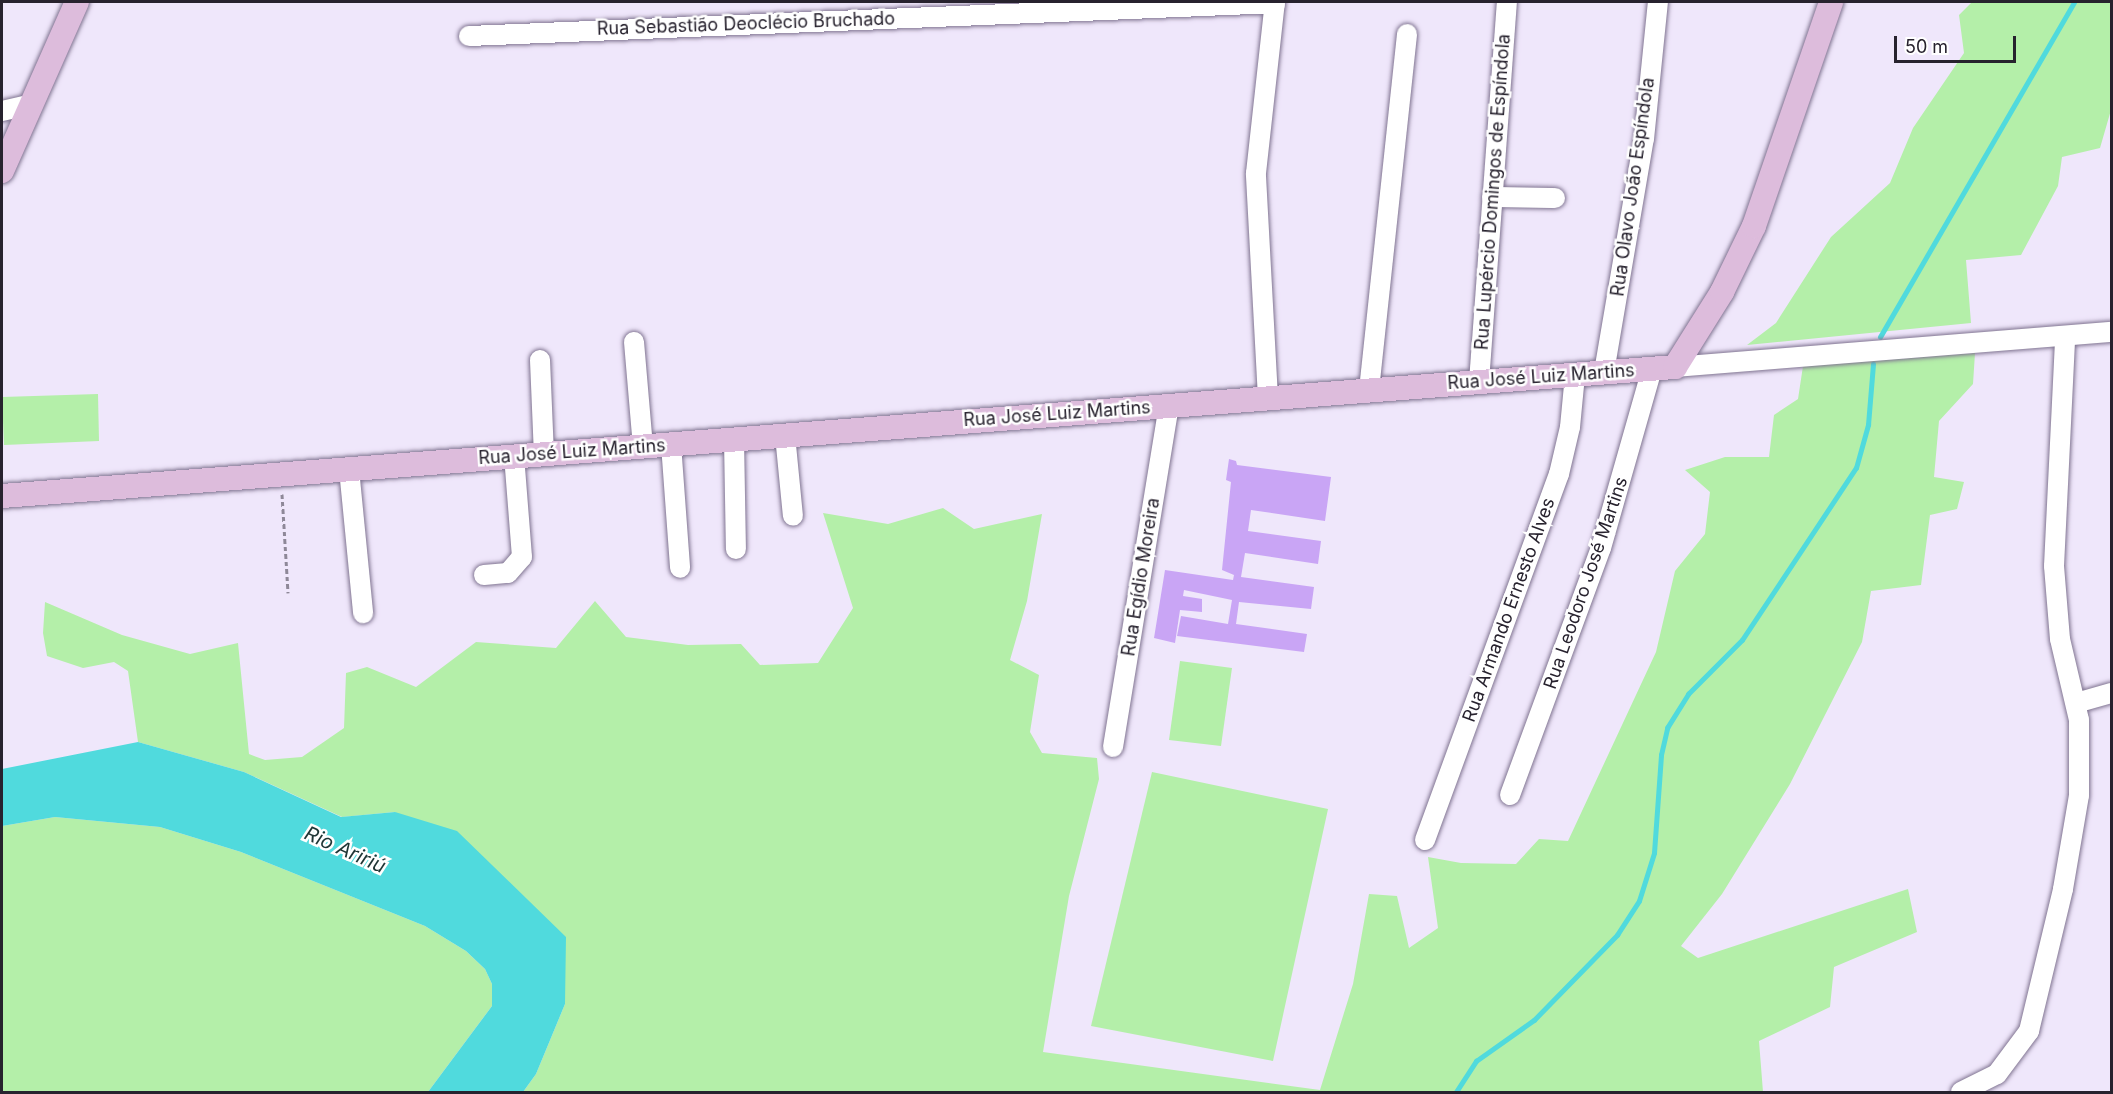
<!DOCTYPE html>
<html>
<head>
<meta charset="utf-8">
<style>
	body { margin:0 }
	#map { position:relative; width:2113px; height:1094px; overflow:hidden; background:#efe7fb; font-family:Inter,sans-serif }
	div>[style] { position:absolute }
	.green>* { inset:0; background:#b4efa9 }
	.water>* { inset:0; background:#50dadd }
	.stream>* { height:4.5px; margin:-2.25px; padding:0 2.25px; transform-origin:2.25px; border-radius:2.25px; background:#50dadd }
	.building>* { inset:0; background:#c9a5f5 }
	.path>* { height:3px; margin-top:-1.5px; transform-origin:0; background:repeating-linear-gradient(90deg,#8e8898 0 4.5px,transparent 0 7.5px) }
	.roads { filter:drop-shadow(0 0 2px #807491) drop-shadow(0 0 2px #807491) }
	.minor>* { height:20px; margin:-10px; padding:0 10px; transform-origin:10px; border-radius:10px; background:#fff }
	.major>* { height:24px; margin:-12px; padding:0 12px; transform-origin:12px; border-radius:12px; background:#ddbcdc }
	span { translate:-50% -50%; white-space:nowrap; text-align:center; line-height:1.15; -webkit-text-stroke:5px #fff; paint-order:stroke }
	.street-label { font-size:18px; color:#27222e }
	.water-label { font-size:20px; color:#1e3535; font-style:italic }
	.frame { position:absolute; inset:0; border:3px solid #27222e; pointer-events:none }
	.scale { position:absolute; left:1894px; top:36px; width:122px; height:27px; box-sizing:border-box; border:3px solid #27222e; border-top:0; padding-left:8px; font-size:18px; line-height:21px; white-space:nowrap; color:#27222e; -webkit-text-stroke:4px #fff; paint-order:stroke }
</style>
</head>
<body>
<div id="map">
	<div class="green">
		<div style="clip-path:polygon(1972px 2px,2111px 2px,2111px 110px,2100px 148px,2062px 157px,2058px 186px,2021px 255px,1966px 260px,1971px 323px,1747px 345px,1776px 323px,1831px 237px,1890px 183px,1913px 128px,1964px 53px,1959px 15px)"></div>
		<div style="clip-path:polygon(1975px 353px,1973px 384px,1939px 421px,1934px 477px,1964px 482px,1957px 509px,1930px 515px,1921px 585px,1871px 591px,1862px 642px,1790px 784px,1722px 894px,1681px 946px,1698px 958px,1908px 889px,1917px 932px,1834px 967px,1830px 1007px,1759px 1041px,1763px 1092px,523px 1092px,536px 1074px,565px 1004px,395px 812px,342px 817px,244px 772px,138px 742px,128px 671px,114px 662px,83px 668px,47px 656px,43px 633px,45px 602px,122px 635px,190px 654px,238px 643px,249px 754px,265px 760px,302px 757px,344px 728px,346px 673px,367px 667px,416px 687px,476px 642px,556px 648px,595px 601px,626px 637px,688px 645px,741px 644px,760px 665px,818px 663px,853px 608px,823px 513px,888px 524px,943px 508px,974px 529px,1042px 514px,1027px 601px,1010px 660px,1039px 675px,1030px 732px,1042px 753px,1097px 758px,1099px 779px,1069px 896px,1043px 1052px,1320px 1090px,1353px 984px,1369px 894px,1397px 896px,1409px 948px,1438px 928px,1428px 857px,1461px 863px,1516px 864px,1539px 839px,1568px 841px,1656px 652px,1675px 571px,1705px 534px,1710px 492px,1685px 470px,1725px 457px,1769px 457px,1774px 415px,1798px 399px,1803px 366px)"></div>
		<div style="clip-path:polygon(98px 394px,99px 441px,4px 445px,2px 397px)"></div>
		<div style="clip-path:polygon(1180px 661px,1232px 668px,1221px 746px,1169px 740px)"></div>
		<div style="clip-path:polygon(1152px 772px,1328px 809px,1273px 1061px,1091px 1026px)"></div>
		<div style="clip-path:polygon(55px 817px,160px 827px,241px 852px,425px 926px,466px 951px,485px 969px,492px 984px,492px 1006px,428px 1092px,2px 1092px,2px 826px)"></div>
	</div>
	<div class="water">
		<div style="clip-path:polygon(138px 742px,244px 772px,341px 817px,395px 812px,457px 831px,566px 937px,565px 1004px,536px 1074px,523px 1092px,428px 1092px,492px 1006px,492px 984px,485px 969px,466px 951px,425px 926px,241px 852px,160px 827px,55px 817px,2px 826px,2px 769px)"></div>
	</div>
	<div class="stream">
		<div style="left:1880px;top:337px;width:387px;rotate:-59.9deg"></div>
		<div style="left:1456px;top:1092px;width:37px;rotate:-57deg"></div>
		<div style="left:1476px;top:1061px;width:71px;rotate:-35.3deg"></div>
		<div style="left:1534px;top:1020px;width:119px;rotate:-45.7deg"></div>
		<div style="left:1617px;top:935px;width:40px;rotate:-57.1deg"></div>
		<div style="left:1639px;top:901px;width:50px;rotate:-72.6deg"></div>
		<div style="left:1654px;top:853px;width:98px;rotate:-85.9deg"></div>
		<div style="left:1661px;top:755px;width:28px;rotate:-77deg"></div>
		<div style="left:1667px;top:728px;width:40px;rotate:-58deg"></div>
		<div style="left:1688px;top:694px;width:76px;rotate:-45deg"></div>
		<div style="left:1742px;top:640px;width:206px;rotate:-56.5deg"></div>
		<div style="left:1856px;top:468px;width:45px;rotate:-74.4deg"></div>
		<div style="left:1868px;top:425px;width:61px;rotate:-85.3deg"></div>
	</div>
	<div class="building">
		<div style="clip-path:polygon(1229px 459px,1236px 461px,1237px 465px,1331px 477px,1325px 521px,1251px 510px,1248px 531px,1321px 541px,1318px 564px,1245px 553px,1241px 577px,1314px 587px,1311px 609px,1239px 602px,1236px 624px,1307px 634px,1304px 652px,1177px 636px,1181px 616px,1228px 624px,1232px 600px,1184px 590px,1183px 596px,1202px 599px,1202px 612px,1180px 610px,1175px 643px,1154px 638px,1165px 570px,1233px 580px,1234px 575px,1222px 570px,1231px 482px,1226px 480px)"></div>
	</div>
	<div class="path">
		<div style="left:282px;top:494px;width:99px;rotate:86.5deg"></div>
	</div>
	<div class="roads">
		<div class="minor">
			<div style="left:469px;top:36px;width:807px;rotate:-2.34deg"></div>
			<div style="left:2px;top:111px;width:28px;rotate:-13deg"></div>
			<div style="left:1492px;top:197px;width:63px;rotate:0.9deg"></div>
			<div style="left:634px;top:342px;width:104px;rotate:85.1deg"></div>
			<div style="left:540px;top:360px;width:94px;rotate:87.6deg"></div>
			<div style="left:1675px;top:367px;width:438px;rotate:-4.6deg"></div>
			<div style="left:1604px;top:372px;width:236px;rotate:-80.3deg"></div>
			<div style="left:1644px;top:139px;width:138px;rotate:-84.2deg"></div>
			<div style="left:1479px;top:382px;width:381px;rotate:-85.8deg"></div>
			<div style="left:1369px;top:390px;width:358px;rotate:-83.9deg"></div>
			<div style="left:1268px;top:398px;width:225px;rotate:-93.1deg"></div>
			<div style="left:1256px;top:173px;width:172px;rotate:-83.7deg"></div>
			<div style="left:785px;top:435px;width:81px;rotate:84.4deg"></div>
			<div style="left:734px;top:439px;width:110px;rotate:89deg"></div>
			<div style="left:671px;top:444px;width:124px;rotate:85.8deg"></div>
			<div style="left:349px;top:469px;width:145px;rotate:84.4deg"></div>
			<div style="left:484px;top:575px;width:24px;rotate:-5deg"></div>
			<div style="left:508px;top:573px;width:21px;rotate:-49deg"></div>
			<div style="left:522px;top:557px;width:101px;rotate:-94.5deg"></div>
			<div style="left:2076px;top:703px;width:37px;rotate:-16deg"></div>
			<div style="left:1113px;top:747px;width:346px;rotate:-80.7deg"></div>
			<div style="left:1510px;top:795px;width:263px;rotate:-69.8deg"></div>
			<div style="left:1601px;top:548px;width:186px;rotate:-74.1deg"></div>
			<div style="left:1425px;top:840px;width:390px;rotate:-69.9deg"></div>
			<div style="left:1559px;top:474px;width:48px;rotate:-76.8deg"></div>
			<div style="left:1570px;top:427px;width:52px;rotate:-84.5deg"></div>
			<div style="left:1961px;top:1092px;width:40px;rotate:-26.6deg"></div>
			<div style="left:1997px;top:1074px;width:54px;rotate:-53.3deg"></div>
			<div style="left:2029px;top:1031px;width:146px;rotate:-76.5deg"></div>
			<div style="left:2063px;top:889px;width:95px;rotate:-80.3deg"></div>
			<div style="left:2079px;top:795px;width:75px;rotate:-90deg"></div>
			<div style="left:2079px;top:720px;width:83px;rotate:-103.2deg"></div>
			<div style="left:2060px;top:639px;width:73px;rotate:-94.7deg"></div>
			<div style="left:2054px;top:566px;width:229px;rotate:-87.2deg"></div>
		</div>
		<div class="major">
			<div style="left:2px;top:171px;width:185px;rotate:-66.1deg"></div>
			<div style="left:2px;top:496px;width:1678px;rotate:-4.41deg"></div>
			<div style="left:1675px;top:367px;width:89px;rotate:-57.9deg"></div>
			<div style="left:1722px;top:292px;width:73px;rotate:-64.1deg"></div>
			<div style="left:1754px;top:226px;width:237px;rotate:-71deg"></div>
		</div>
	</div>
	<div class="street-label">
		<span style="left:746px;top:24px;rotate:-2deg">Rua Sebastião Deoclécio Bruchado</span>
		<span style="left:1633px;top:187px;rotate:-82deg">Rua Olavo João Espíndola</span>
		<span style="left:1493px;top:192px;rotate:-86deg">Rua Lupércio Domingos de Espíndola</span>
		<span style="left:1541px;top:377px;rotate:-4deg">Rua José Luiz Martins</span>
		<span style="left:1057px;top:414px;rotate:-4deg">Rua José Luiz Martins</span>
		<span style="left:572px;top:452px;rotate:-4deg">Rua José Luiz Martins</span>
		<span style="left:1141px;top:577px;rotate:-81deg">Rua Egídio Moreira</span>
		<span style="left:1586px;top:583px;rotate:-71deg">Rua Leodoro José Martins</span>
		<span style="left:1509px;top:610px;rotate:-70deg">Rua Armando Ernesto Alves</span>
	</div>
	<div class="water-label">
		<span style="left:345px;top:850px;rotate:24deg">Rio Aririú</span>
	</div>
	<div class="frame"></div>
	<div class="scale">50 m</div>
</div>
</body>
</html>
